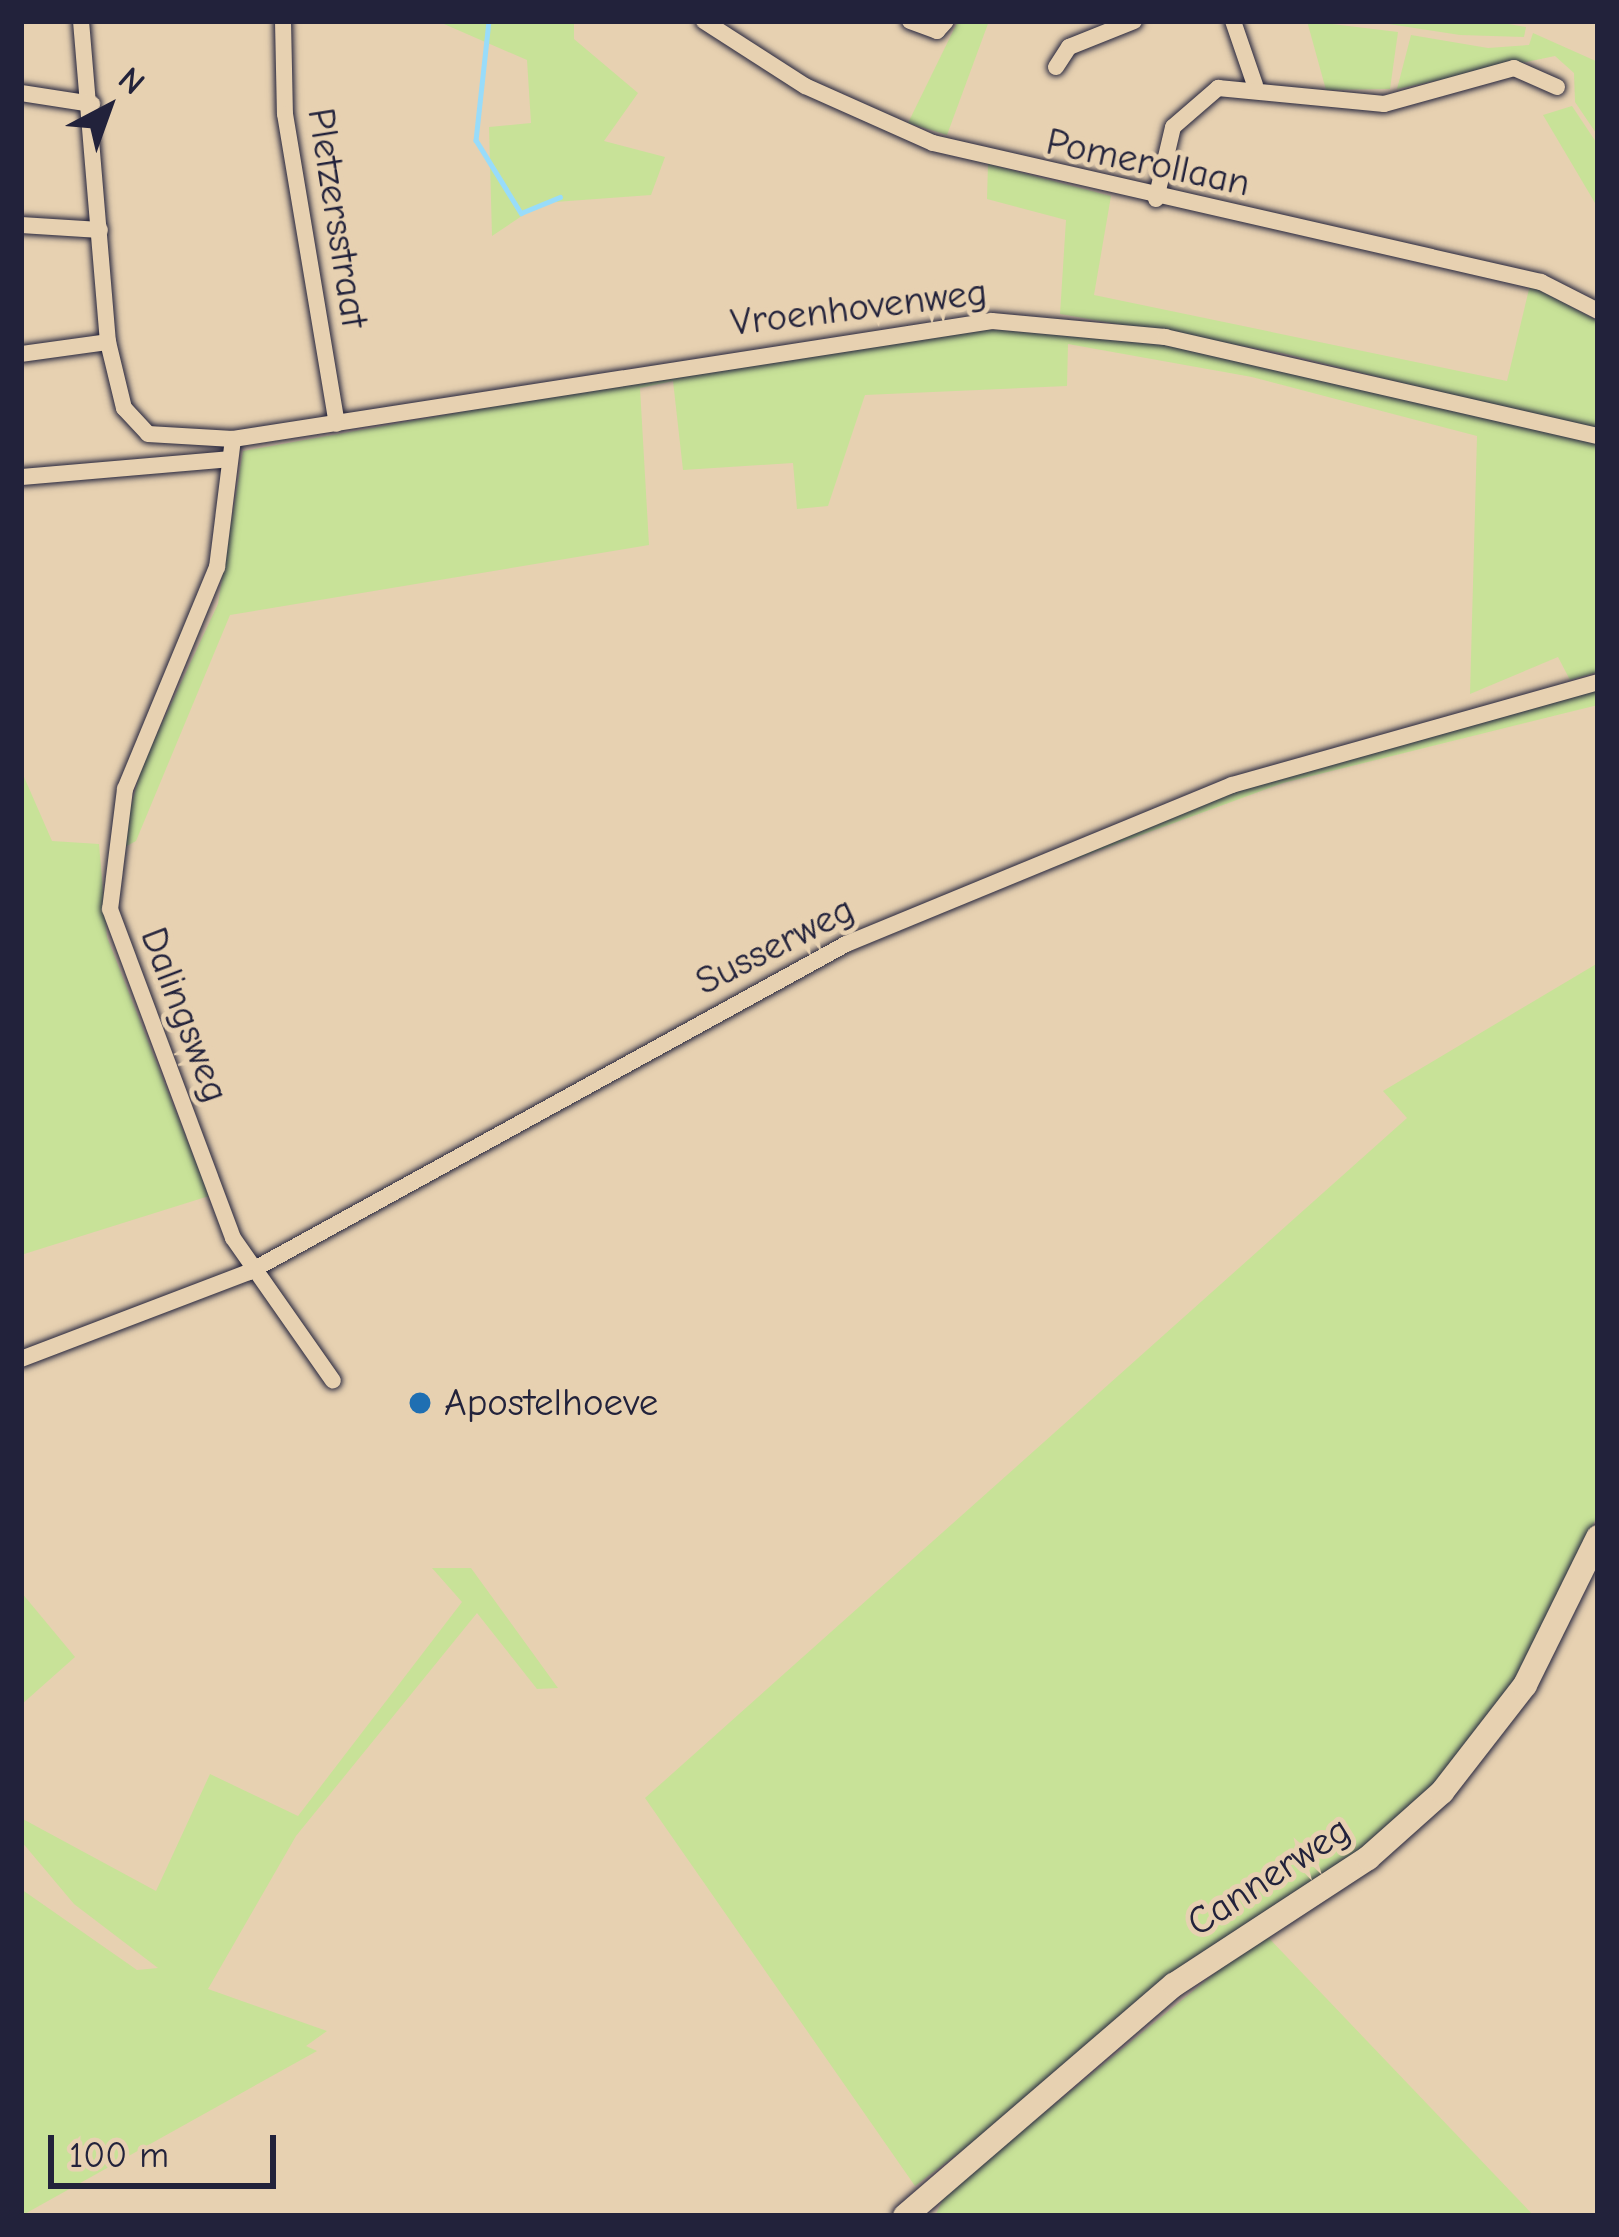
<!DOCTYPE html>
<html>
<head>
<meta charset="utf-8">
<style>
	body { margin:0 }
	#map { position:relative; width:1619px; height:2237px; overflow:hidden; background:#e7d1b1; font-family:"Comic Neue",sans-serif }
	div>[style] { position:absolute }
	.green>* { inset:0; background:#c8e298 }
	.stream>* { height:4.5px; margin:-2.25px; padding:0 2.25px; transform-origin:2.25px; border-radius:2.25px; background:#98dcfa }
	.roads { filter:drop-shadow(0 0 3px #22223b) drop-shadow(0 0 3px #22223b) }
	.minor>* { height:16px; margin:-8px; padding:0 8px; transform-origin:8px; border-radius:8px; background:#e7d1b1 }
	.secondary>* { height:24px; margin:-12px; padding:0 12px; transform-origin:12px; border-radius:12px; background:#e7d1b1 }
	.dots>* { width:33px; height:33px; translate:-50% -50%; box-sizing:border-box; border:6px solid #e7d1b1; border-radius:50% }
	span { translate:-50% -50%; white-space:nowrap; text-align:center; line-height:1.15; -webkit-text-stroke:10px #e7d1b1; paint-order:stroke }
	.street-label { font-size:39px; color:#22223b }
	.poi-label { font-size:39px; color:#22223b }
	.left { translate:0 -50%; text-align:left }
	.frame { position:absolute; inset:0; border:24px solid #22223b; pointer-events:none }
	.north { position:absolute; left:48px; top:48px; width:120px; height:120px; -webkit-text-stroke:9px #e7d1b1; paint-order:stroke; rotate:41deg; font-size:33px; font-weight:700; line-height:48px; text-align:center; color:#22223b }
	.north::after { content:''; display:block; margin:auto; width:42px; height:54px; background:#22223b; clip-path:polygon(50% 0,100% 100%,50% 72%,0 100%) }
	.scale { position:absolute; left:48px; top:2135px; width:228px; height:54px; box-sizing:border-box; border:6px solid #22223b; border-top:0; padding-left:15px; font-size:36px; line-height:42px; white-space:nowrap; color:#22223b; -webkit-text-stroke:9px #e7d1b1; paint-order:stroke }
</style>
</head>
<body>
<div id="map">
	<div class="green">
		<div style="clip-path:polygon(437px 21px,574px 21px,574px 39px,638px 93px,604px 141px,665px 157px,651px 195px,541px 203px,492px 236px,489px 127px,531px 123px,527px 60px)"></div>
		<div style="clip-path:polygon(958px 21px,989px 21px,947px 135px,908px 123px)"></div>
		<div style="clip-path:polygon(1307px 21px,1398px 32px,1390px 89px,1326px 90px)"></div>
		<div style="clip-path:polygon(1369px 21px,1491px 21px,1526px 27px,1524px 37px,1460px 35px)"></div>
		<div style="clip-path:polygon(1533px 33px,1598px 62px,1598px 136px,1575px 102px,1574px 73px,1555px 56px,1397px 89px,1411px 35px,1488px 48px,1529px 45px)"></div>
		<div style="clip-path:polygon(1572px 106px,1598px 145px,1598px 208px,1543px 115px)"></div>
		<div style="clip-path:polygon(988px 164px,1111px 196px,1094px 295px,1507px 381px,1530px 285px,1598px 321px,1598px 432px,1282px 353px,1060px 314px,1066px 220px,987px 199px)"></div>
		<div style="clip-path:polygon(943px 326px,1168px 342px,1598px 442px,1598px 672px,1570px 680px,1558px 657px,1470px 694px,1477px 436px,1252px 377px,1068px 344px,1067px 386px,865px 395px,828px 506px,797px 509px,793px 463px,683px 470px,673px 381px,640px 388px,649px 545px,230px 615px,136px 841px,119px 850px,142px 766px,218px 604px,243px 451px)"></div>
		<div style="clip-path:polygon(1598px 686px,1598px 705px,1283px 783px,1032px 875px,1202px 793px)"></div>
		<div style="clip-path:polygon(21px 770px,52px 841px,99px 844px,107px 937px,209px 1196px,21px 1255px)"></div>
		<div style="clip-path:polygon(1598px 963px,1598px 1513px,1542px 1649px,1414px 1809px,915px 2186px,645px 1798px,1407px 1118px,1383px 1091px)"></div>
		<div style="clip-path:polygon(432px 1568px,471px 1568px,558px 1688px,537px 1689px,477px 1613px,296px 1836px,208px 1989px,327px 2031px,306px 2046px,317px 2051px,21px 2216px,21px 1889px,137px 1970px,158px 1968px,74px 1904px,21px 1841px,21px 1818px,156px 1891px,210px 1774px,298px 1816px,462px 1602px)"></div>
		<div style="clip-path:polygon(21px 1592px,75px 1657px,21px 1705px)"></div>
		<div style="clip-path:polygon(1264px 1933px,1534px 2216px,935px 2216px,946px 2193px)"></div>
	</div>
	<div class="stream">
		<div style="left:489px;top:21px;width:120px;rotate:96.2deg"></div>
		<div style="left:476px;top:140px;width:86px;rotate:58.3deg"></div>
		<div style="left:521px;top:213px;width:42px;rotate:-22.3deg"></div>
	</div>
	<div class="roads">
		<div class="minor">
			<div style="left:81px;top:21px;width:322px;rotate:85.2deg"></div>
			<div style="left:108px;top:342px;width:68px;rotate:76.4deg"></div>
			<div style="left:124px;top:408px;width:35px;rotate:47deg"></div>
			<div style="left:148px;top:434px;width:85px;rotate:3.4deg"></div>
			<div style="left:233px;top:439px;width:768px;rotate:-8.84deg"></div>
			<div style="left:992px;top:321px;width:174px;rotate:5.3deg"></div>
			<div style="left:1165px;top:337px;width:444px;rotate:12.9deg"></div>
			<div style="left:283px;top:21px;width:93px;rotate:88.8deg"></div>
			<div style="left:285px;top:114px;width:314px;rotate:80.5deg"></div>
			<div style="left:704px;top:21px;width:120px;rotate:32.8deg"></div>
			<div style="left:805px;top:86px;width:140px;rotate:24deg"></div>
			<div style="left:933px;top:143px;width:624px;rotate:12.88deg"></div>
			<div style="left:1541px;top:282px;width:64px;rotate:27deg"></div>
			<div style="left:910px;top:21px;width:29px;rotate:20deg"></div>
			<div style="left:937px;top:31px;width:13px;rotate:-48deg"></div>
			<div style="left:1233px;top:21px;width:68px;rotate:71deg"></div>
			<div style="left:1056px;top:67px;width:24px;rotate:-57deg"></div>
			<div style="left:1069px;top:47px;width:70px;rotate:-21.8deg"></div>
			<div style="left:21px;top:93px;width:72px;rotate:8.8deg"></div>
			<div style="left:1156px;top:199px;width:74px;rotate:-76.7deg"></div>
			<div style="left:1173px;top:127px;width:60px;rotate:-40.9deg"></div>
			<div style="left:1218px;top:88px;width:167px;rotate:5.5deg"></div>
			<div style="left:1384px;top:104px;width:135px;rotate:-15.5deg"></div>
			<div style="left:1514px;top:68px;width:47px;rotate:23.8deg"></div>
			<div style="left:21px;top:225px;width:79px;rotate:3.6deg"></div>
			<div style="left:21px;top:354px;width:88px;rotate:-7.9deg"></div>
			<div style="left:233px;top:439px;width:129px;rotate:97.1deg"></div>
			<div style="left:217px;top:567px;width:240px;rotate:112.5deg"></div>
			<div style="left:125px;top:789px;width:121px;rotate:97.1deg"></div>
			<div style="left:110px;top:909px;width:351px;rotate:69.5deg"></div>
			<div style="left:233px;top:1238px;width:174px;rotate:55deg"></div>
			<div style="left:21px;top:477px;width:209px;rotate:-4.9deg"></div>
			<div style="left:21px;top:1359px;width:244px;rotate:-20.9deg"></div>
			<div style="left:249px;top:1272px;width:681px;rotate:-28.78deg"></div>
			<div style="left:846px;top:944px;width:417px;rotate:-22.4deg"></div>
			<div style="left:1232px;top:785px;width:380px;rotate:-15.7deg"></div>
		</div>
		<div class="secondary">
			<div style="left:905px;top:2216px;width:355px;rotate:-40.7deg"></div>
			<div style="left:1174px;top:1985px;width:232px;rotate:-33.2deg"></div>
			<div style="left:1368px;top:1858px;width:99px;rotate:-41.7deg"></div>
			<div style="left:1442px;top:1792px;width:135px;rotate:-52.2deg"></div>
			<div style="left:1525px;top:1685px;width:165px;rotate:-63.7deg"></div>
		</div>
	</div>
	<div class="dots">
		<div style="left:420px;top:1403px;background:#1f6fb2"></div>
	</div>
	<div class="street-label">
		<span style="left:1148px;top:163px;rotate:12deg">Pomerollaan</span>
		<span style="left:337px;top:218px;rotate:81deg">Pletzersstraat</span>
		<span style="left:859px;top:308px;rotate:-7deg">Vroenhovenweg</span>
		<span style="left:775px;top:946px;rotate:-27deg">Susserweg</span>
		<span style="left:184px;top:1015px;rotate:69deg">Dalingsweg</span>
		<span style="left:1269px;top:1877px;rotate:-33deg">Cannerweg</span>
	</div>
	<div class="poi-label">
		<span class="left" style="left:444px;top:1403px">Apostelhoeve</span>
	</div>
	<div class="frame"></div>
	<div class="north">N</div>
	<div class="scale">100 m</div>
</div>
</body>
</html>
